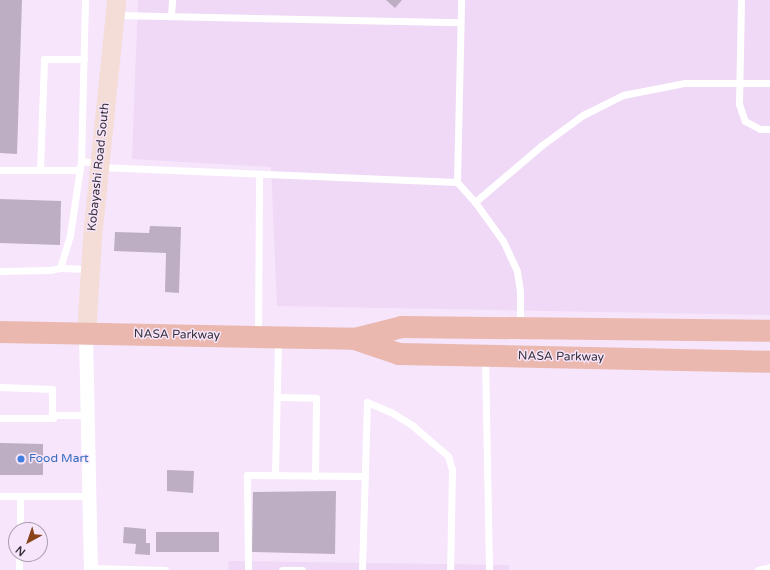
<!DOCTYPE html>
<html>
<head>
<meta charset="utf-8">
<style>
	body { margin:0 }
	#map { position:relative; width:770px; height:570px; overflow:hidden; background:#f6e5fb; font-family:"Varela Round",sans-serif }
	div>[style] { position:absolute }
	.built>* { inset:0; background:#efd9f6 }
	.building>* { inset:0; background:#beaec3 }
	.lane>* { height:7px; margin:-3.5px; padding:0 3.5px; transform-origin:3.5px; border-radius:3.5px; background:#fff }
	.street>* { height:14px; margin:-7px; padding:0 7px; transform-origin:7px; border-radius:7px; background:#fff }
	.secondary>* { height:19px; margin:-9.5px; padding:0 9.5px; transform-origin:9.5px; border-radius:9.5px; background:#f4dcd7 }
	.primary>* { height:22px; margin:-11px; padding:0 11px; transform-origin:11px; border-radius:11px; background:#eab8af }
	.dots>* { width:11px; height:11px; translate:-50% -50%; box-sizing:border-box; border:2px solid #f6e5fb; border-radius:50% }
	span { translate:-50% -50%; white-space:nowrap; text-align:center; line-height:1.15; -webkit-text-stroke:3px #f6e5fb; paint-order:stroke }
	.street-label { font-size:12px; color:#38313a }
	.shop-label { font-size:12px; color:#366cbe }
	.left { translate:0 -50%; text-align:left }
	.north { position:absolute; left:8px; top:522px; width:40px; height:40px; box-sizing:border-box; background:#f6e5fb; border:1px solid #aa9dae; border-radius:50%; rotate:220deg; font-size:11px; font-weight:700; line-height:16px; text-align:center; color:#38313a }
	.north::after { content:''; display:block; margin:auto; width:14px; height:18px; background:#88431a; clip-path:polygon(50% 0,100% 100%,50% 72%,0 100%) }
</style>
</head>
<body>
<div id="map">
	<div class="built">
		<div style="clip-path:polygon(138px 0,770px 0,770px 315px,277px 306px,271px 167px,132px 159px)"></div>
		<div style="clip-path:polygon(229px 561px,509px 565px,509px 570px,228px 570px)"></div>
	</div>
	<div class="building">
		<div style="clip-path:polygon(0 0,22px 0,17px 154px,0 153px)"></div>
		<div style="clip-path:polygon(386px 0,402px 0,395px 8px)"></div>
		<div style="clip-path:polygon(0 199px,61px 201px,60px 245px,0 243px)"></div>
		<div style="clip-path:polygon(150px 226px,181px 227px,179px 293px,165px 292px,166px 253px,114px 251px,115px 232px,149px 233px)"></div>
		<div style="clip-path:polygon(0 443px,43px 444px,43px 475px,0 475px)"></div>
		<div style="clip-path:polygon(167px 470px,194px 471px,193px 493px,167px 491px)"></div>
		<div style="clip-path:polygon(336px 491px,335px 554px,252px 552px,253px 492px)"></div>
		<div style="clip-path:polygon(124px 527px,146px 529px,146px 543px,150px 543px,150px 555px,135px 554px,136px 544px,123px 543px)"></div>
		<div style="clip-path:polygon(156px 532px,219px 532px,219px 552px,156px 552px)"></div>
	</div>
	<div class="lane">
		<div style="left:85px;top:0;width:161px;rotate:91.4deg"></div>
		<div style="left:81px;top:161px;width:17px;rotate:7deg"></div>
		<div style="left:741px;top:0;width:104px;rotate:91.1deg"></div>
		<div style="left:739px;top:104px;width:18px;rotate:71deg"></div>
		<div style="left:745px;top:121px;width:17px;rotate:28deg"></div>
		<div style="left:760px;top:129px;width:10px"></div>
		<div style="left:116px;top:15px;width:344px;rotate:1.2deg"></div>
		<div style="left:171px;top:15px;width:15px;rotate:-86deg"></div>
		<div style="left:99px;top:167px;width:358px;rotate:2.4deg"></div>
		<div style="left:457px;top:182px;width:27px;rotate:48deg"></div>
		<div style="left:0;top:170px;width:80px"></div>
		<div style="left:40px;top:170px;width:111px;rotate:-87.9deg"></div>
		<div style="left:44px;top:59px;width:40px"></div>
		<div style="left:457px;top:182px;width:182px;rotate:-88.7deg"></div>
		<div style="left:60px;top:268px;width:30px;rotate:2deg"></div>
		<div style="left:0;top:271px;width:50px;rotate:-1.1deg"></div>
		<div style="left:50px;top:270px;width:10px;rotate:-11deg"></div>
		<div style="left:60px;top:268px;width:34px;rotate:-73deg"></div>
		<div style="left:70px;top:235px;width:75px;rotate:-81.5deg"></div>
		<div style="left:520px;top:327px;width:36px;rotate:-90deg"></div>
		<div style="left:520px;top:291px;width:20px;rotate:-99deg"></div>
		<div style="left:517px;top:271px;width:33px;rotate:-115deg"></div>
		<div style="left:503px;top:241px;width:48px;rotate:-125.7deg"></div>
		<div style="left:475px;top:202px;width:88px;rotate:-40.4deg"></div>
		<div style="left:542px;top:145px;width:51px;rotate:-36.2deg"></div>
		<div style="left:583px;top:115px;width:45px;rotate:-26.6deg"></div>
		<div style="left:623px;top:95px;width:62px;rotate:-11.1deg"></div>
		<div style="left:684px;top:83px;width:86px"></div>
		<div style="left:258px;top:335px;width:160px;rotate:-89.6deg"></div>
		<div style="left:485px;top:358px;width:212px;rotate:88.9deg"></div>
		<div style="left:0;top:387px;width:52px;rotate:2.2deg"></div>
		<div style="left:52px;top:389px;width:26px;rotate:90deg"></div>
		<div style="left:52px;top:415px;width:36px"></div>
		<div style="left:277px;top:397px;width:39px;rotate:1deg"></div>
		<div style="left:316px;top:398px;width:78px;rotate:90.7deg"></div>
		<div style="left:0;top:418px;width:53px"></div>
		<div style="left:53px;top:418px;width:3px;rotate:-108deg"></div>
		<div style="left:275px;top:475px;width:136px;rotate:-88.7deg"></div>
		<div style="left:0;top:496px;width:90px"></div>
		<div style="left:20px;top:530px;width:33px;rotate:-90deg"></div>
		<div style="left:91px;top:568px;width:74px;rotate:1.5deg"></div>
		<div style="left:19px;top:570px;width:16px;rotate:-90deg"></div>
		<div style="left:248px;top:570px;width:95px;rotate:-90.6deg"></div>
		<div style="left:247px;top:475px;width:118px;rotate:0.5deg"></div>
		<div style="left:282px;top:570px;width:20px"></div>
		<div style="left:362px;top:570px;width:168px;rotate:-88.3deg"></div>
		<div style="left:367px;top:402px;width:26px;rotate:23deg"></div>
		<div style="left:391px;top:412px;width:26px;rotate:32deg"></div>
		<div style="left:413px;top:426px;width:46px;rotate:40.6deg"></div>
		<div style="left:448px;top:456px;width:15px;rotate:74deg"></div>
		<div style="left:452px;top:470px;width:100px;rotate:91.1deg"></div>
		<div style="left:758px;top:570px;width:12px;rotate:-14deg"></div>
	</div>
	<div class="street">
		<div style="left:86px;top:334px;width:236px;rotate:88.8deg"></div>
	</div>
	<div class="secondary">
		<div style="left:86px;top:334px;width:96px;rotate:-86.4deg"></div>
		<div style="left:92px;top:238px;width:239px;rotate:-84.2deg"></div>
	</div>
	<div class="primary">
		<div style="left:0;top:332px;width:355px;rotate:1.1deg"></div>
		<div style="left:355px;top:339px;width:49px;rotate:-14.3deg"></div>
		<div style="left:402px;top:327px;width:368px;rotate:0.6deg"></div>
		<div style="left:355px;top:339px;width:46px;rotate:18.8deg"></div>
		<div style="left:399px;top:354px;width:371px;rotate:1.2deg"></div>
	</div>
	<div class="dots">
		<div style="left:21px;top:459px;background:#3f7fe0"></div>
	</div>
	<div class="street-label">
		<span style="left:99px;top:167px;rotate:-84deg">Kobayashi Road South</span>
		<span style="left:177px;top:335px;rotate:1deg">NASA Parkway</span>
		<span style="left:561px;top:357px;rotate:1deg">NASA Parkway</span>
	</div>
	<div class="shop-label">
		<span class="left" style="left:29px;top:459px">Food Mart</span>
	</div>
	<div class="north">N</div>
</div>
</body>
</html>
